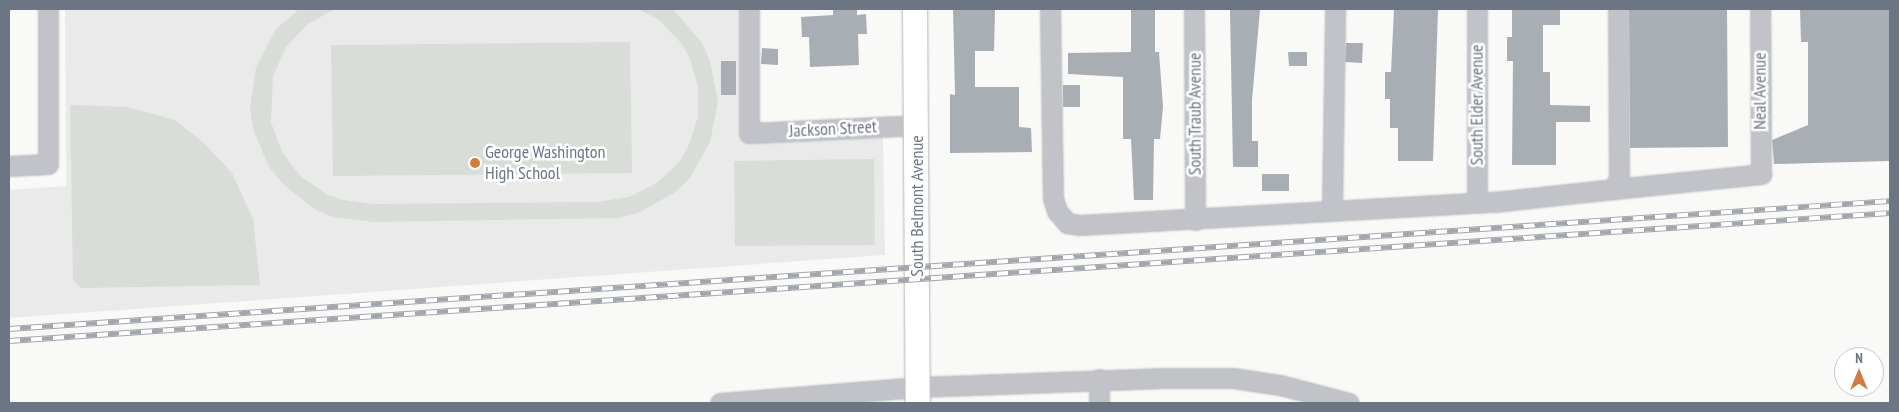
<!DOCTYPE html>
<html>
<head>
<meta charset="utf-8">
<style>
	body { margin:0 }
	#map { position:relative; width:1899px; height:412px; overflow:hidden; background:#f9f9f7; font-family:"PT Sans Narrow",sans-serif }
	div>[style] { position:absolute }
	.built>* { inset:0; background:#eaeaea }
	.green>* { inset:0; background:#d8ddd7 }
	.building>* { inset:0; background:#a9aeb5 }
	.roads { filter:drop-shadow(0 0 1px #b3b6ba) drop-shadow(0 0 1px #b3b6ba) }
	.minor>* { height:19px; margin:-9.5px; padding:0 9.5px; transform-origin:9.5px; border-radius:9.5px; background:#c1c3c8 }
	.major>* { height:24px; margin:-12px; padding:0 12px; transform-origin:12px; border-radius:12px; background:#fff }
	.rail>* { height:5.5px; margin-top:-2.75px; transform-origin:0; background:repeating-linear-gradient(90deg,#fff 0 11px,#a3a7ad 0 22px); box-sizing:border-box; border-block:1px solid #a3a7ad }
	.dots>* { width:14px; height:14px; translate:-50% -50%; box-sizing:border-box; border:2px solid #fff; border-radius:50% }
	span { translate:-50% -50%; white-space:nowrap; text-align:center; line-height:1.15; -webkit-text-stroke:5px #fff; paint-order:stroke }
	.street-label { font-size:18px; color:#6c7584 }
	.poi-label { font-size:18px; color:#6c7584 }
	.left { translate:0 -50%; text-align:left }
	.frame { position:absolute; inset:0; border:10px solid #6c7584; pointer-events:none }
	.north { position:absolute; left:1834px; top:347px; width:50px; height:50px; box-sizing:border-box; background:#fff; border:1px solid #c4c8ce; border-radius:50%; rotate:0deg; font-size:14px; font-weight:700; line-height:20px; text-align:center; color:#6c7584 }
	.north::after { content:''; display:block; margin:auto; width:18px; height:22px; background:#d07c40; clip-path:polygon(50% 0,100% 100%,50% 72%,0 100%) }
</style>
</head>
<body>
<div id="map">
	<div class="built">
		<div style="clip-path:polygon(65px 9px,740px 9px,740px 140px,883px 137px,885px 255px,9px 318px,9px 190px,66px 186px)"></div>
	</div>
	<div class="green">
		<div style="clip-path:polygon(299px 9px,335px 9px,308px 24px,286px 47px,273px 76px,271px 122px,282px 152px,301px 177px,328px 195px,343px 200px,374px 204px,597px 202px,629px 197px,657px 183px,680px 161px,688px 147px,698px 117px,698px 86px,689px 56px,681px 43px,659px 20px,638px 9px,673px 9px,702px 43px,710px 61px,718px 102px,710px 142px,690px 178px,674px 193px,638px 213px,618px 218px,374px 222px,333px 217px,314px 209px,282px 183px,269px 167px,253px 129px,250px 108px,256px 67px,276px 29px)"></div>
		<div style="clip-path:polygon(630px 42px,632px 173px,333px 176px,331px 45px)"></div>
		<div style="clip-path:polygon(70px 105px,127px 107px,175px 120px,204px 143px,232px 173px,253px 219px,260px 285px,80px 288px,73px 279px)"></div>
		<div style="clip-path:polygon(874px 159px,875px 245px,735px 246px,734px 161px)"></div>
	</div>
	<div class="building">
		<div style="clip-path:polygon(833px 9px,857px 9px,857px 15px,866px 14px,867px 34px,858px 34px,859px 65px,810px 67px,809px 37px,802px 37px,801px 17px,833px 15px)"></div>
		<div style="clip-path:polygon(953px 9px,995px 9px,994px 51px,975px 51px,975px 87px,1019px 87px,1019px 127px,1031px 128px,1032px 152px,950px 153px,950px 94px,955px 95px)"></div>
		<div style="clip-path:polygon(1131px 9px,1155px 9px,1155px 52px,1159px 52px,1163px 107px,1160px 139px,1154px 139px,1153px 200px,1134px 200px,1131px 139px,1123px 139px,1123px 77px,1068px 74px,1068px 53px,1131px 52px)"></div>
		<div style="clip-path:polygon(1394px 9px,1438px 9px,1433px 161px,1398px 161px,1398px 128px,1390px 128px,1390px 99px,1385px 99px,1385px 72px,1391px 72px)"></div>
		<div style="clip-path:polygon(1512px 9px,1560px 9px,1560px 25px,1543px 25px,1543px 72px,1550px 72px,1550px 105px,1590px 106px,1590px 122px,1556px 122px,1556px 165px,1512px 165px,1513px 61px,1507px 61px,1507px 37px,1512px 37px)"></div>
		<div style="clip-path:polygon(1629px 9px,1727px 9px,1728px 147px,1630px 148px)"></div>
		<div style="clip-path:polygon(1800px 9px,1890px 9px,1890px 161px,1774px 164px,1772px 140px,1808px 125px,1808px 42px,1801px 42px)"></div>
		<div style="clip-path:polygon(1230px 10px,1260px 10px,1252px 100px,1252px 141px,1258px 141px,1258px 167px,1233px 167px)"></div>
		<div style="clip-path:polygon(1346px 43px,1363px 43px,1362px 63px,1345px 62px)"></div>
		<div style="clip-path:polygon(762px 48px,778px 49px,778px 65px,761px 64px)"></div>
		<div style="clip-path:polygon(1288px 52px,1307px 52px,1307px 66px,1289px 66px)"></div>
		<div style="clip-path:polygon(721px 61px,736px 61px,736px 95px,721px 95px)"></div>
		<div style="clip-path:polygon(1063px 85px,1080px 85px,1080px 107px,1063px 107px)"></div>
		<div style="clip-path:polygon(1262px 174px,1289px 174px,1289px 191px,1262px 191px)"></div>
	</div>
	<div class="roads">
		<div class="minor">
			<div style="left:749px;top:9px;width:124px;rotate:90deg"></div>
			<div style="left:749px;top:133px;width:167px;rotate:-2.7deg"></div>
			<div style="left:1050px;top:9px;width:189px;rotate:89.1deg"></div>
			<div style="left:1053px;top:198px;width:14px;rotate:73deg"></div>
			<div style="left:1057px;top:211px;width:16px;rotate:50deg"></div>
			<div style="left:1067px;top:223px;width:13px;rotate:9deg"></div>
			<div style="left:1080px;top:225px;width:415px;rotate:-3.2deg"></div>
			<div style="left:1494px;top:202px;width:121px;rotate:-6.2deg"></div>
			<div style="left:1614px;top:189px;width:13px;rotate:-67deg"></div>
			<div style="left:1619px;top:177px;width:168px;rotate:-90.3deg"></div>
			<div style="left:1194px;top:9px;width:211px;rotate:89.7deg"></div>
			<div style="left:1477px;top:9px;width:193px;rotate:90deg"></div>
			<div style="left:9px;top:166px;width:39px;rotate:-3deg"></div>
			<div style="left:48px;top:164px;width:155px;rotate:-90deg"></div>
			<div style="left:1614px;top:189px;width:148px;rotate:-5.8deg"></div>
			<div style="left:1761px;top:174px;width:165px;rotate:-90.3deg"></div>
			<div style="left:1332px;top:209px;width:200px;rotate:-89.1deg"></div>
			<div style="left:1099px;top:379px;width:24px;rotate:90deg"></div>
			<div style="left:720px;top:403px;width:199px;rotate:-4.6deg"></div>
			<div style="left:918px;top:387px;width:241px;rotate:-2.1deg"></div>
			<div style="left:1159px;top:378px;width:74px"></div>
			<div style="left:1233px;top:378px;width:48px;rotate:8.5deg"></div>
			<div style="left:1280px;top:385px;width:71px;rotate:14.6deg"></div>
		</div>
		<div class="major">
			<div style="left:915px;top:9px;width:394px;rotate:89.6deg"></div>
		</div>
	</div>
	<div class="rail">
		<div style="left:9px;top:329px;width:1885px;rotate:-3.89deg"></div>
		<div style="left:9px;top:341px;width:1885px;rotate:-3.89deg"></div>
	</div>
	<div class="dots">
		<div style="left:475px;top:163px;background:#d07c40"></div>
	</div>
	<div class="street-label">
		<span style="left:1760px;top:91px;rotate:-90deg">Neal Avenue</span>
		<span style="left:1477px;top:105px;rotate:-90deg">South Elder Avenue</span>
		<span style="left:1195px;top:114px;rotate:-90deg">South Traub Avenue</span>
		<span style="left:833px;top:129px;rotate:-3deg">Jackson Street</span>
		<span style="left:917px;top:206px;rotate:-90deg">South Belmont Avenue</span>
	</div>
	<div class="poi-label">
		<span class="left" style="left:485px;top:163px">George Washington<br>High School</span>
	</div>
	<div class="frame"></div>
	<div class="north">N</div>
</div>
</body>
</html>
